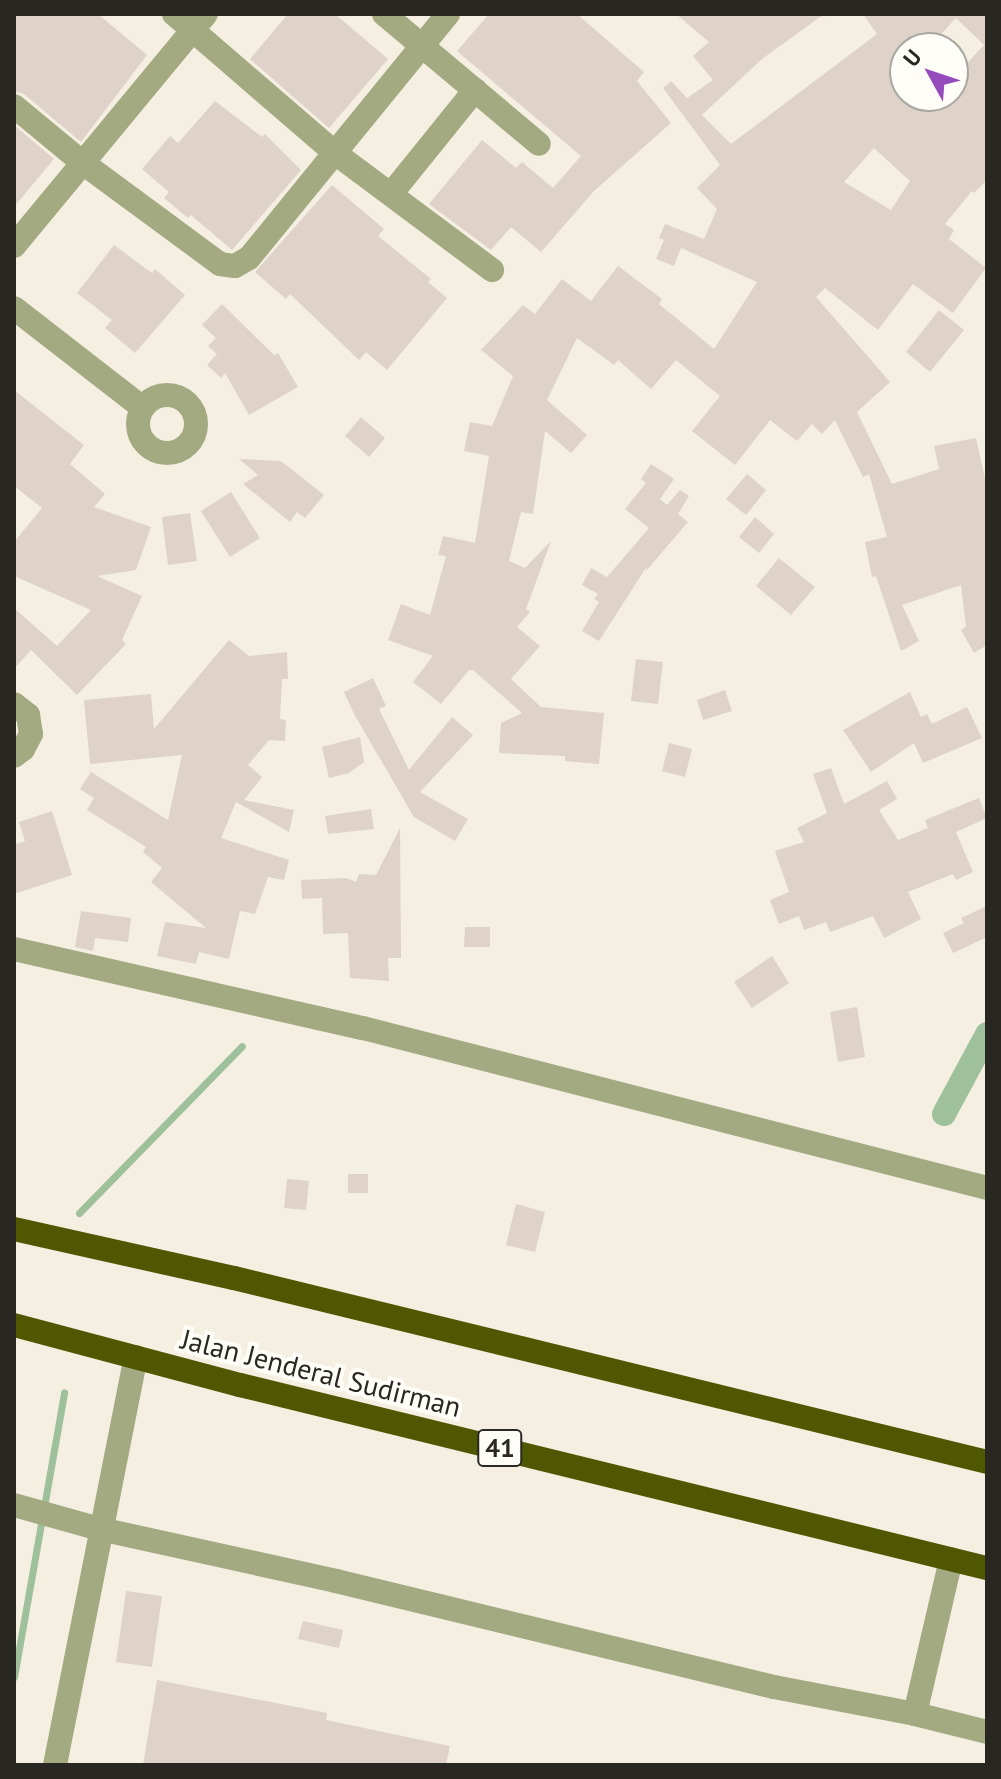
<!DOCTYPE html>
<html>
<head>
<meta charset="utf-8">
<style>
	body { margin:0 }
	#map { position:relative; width:1001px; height:1779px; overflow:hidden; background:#f5efe2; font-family:"PT Sans",sans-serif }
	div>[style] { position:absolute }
	.stream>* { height:7px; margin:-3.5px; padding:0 3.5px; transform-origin:3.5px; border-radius:3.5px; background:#9ec09a }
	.canal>* { height:24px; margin:-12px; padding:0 12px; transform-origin:12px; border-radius:12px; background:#9ec09a }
	.building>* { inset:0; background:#ded2c9 }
	.minor>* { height:24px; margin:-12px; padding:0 12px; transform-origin:12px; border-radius:12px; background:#a3a981 }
	.minor>.ring { margin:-12px; padding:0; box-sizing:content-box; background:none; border:24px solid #a3a981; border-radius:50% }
	.highway>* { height:24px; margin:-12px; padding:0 12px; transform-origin:12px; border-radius:12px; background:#4f5700 }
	span { translate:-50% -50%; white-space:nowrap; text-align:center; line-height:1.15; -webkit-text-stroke:8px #fffdf8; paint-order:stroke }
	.shield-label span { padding:2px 6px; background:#fffdf8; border:2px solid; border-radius:6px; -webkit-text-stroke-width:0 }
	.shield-label { font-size:26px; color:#292722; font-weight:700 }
	.street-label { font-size:28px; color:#292722 }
	.frame { position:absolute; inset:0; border:16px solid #292722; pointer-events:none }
	.north { position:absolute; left:889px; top:32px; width:80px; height:80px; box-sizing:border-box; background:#fffdf8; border:2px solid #a9a7a2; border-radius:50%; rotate:310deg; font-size:22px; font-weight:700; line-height:32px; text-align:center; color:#292722 }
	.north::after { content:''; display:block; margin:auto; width:28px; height:36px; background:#964bbd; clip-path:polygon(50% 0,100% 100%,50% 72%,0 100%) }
</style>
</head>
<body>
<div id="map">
	<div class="stream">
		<div style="left:79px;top:1213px;width:233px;rotate:-45.7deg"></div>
		<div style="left:14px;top:1677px;width:289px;rotate:-80deg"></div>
	</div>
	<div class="canal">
		<div style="left:944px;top:1114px;width:91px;rotate:-61.7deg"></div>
	</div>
	<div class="building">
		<div style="clip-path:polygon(14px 14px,98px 14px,147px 55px,81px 142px,24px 94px,14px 91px)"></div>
		<div style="clip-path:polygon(288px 14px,335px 14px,388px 59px,329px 128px,250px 59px)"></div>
		<div style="clip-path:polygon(489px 14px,577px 14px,644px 72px,637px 81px,671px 123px,594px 191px,541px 252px,511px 227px,491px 250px,429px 204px,482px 140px,516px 168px,522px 162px,553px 188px,581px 156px,457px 51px)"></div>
		<div style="clip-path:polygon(evenodd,676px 14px,824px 14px,762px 59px,702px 115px,731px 144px,877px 34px,863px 14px,987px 14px,987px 180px,974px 193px,972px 191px,945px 224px,954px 230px,949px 239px,986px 268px,953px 313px,913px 284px,878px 330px,825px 288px,816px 297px,890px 382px,857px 412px,892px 484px,939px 469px,934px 446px,976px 438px,987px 488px,987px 645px,974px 653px,961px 630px,966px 627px,961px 585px,902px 605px,919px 641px,901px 651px,876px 576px,872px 577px,865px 542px,887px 537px,869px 474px,863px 477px,835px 420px,822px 434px,812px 424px,797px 441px,770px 420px,735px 465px,692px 431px,720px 396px,676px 360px,651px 389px,618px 360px,614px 365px,577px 338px,547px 400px,587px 435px,571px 453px,545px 431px,533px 514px,521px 512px,509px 561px,525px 568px,551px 541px,526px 609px,530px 612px,517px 627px,540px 646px,511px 679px,541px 707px,604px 713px,599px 764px,565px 761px,565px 756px,499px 753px,501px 723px,522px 713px,473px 670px,469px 670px,441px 704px,413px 682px,433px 656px,388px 640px,401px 604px,430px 615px,446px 556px,438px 555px,443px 536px,475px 543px,489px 456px,464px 451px,470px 422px,492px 426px,513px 376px,481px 350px,523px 305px,535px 314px,562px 279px,591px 301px,618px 266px,662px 299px,659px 304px,714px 349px,757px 282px,681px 248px,674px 266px,656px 259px,664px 240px,659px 238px,665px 224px,704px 239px,717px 209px,697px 188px,720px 165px,663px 88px,671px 81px,687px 98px,713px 80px,693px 56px,709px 42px,676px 14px,956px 18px,984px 45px,953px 78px,953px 96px,937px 96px,928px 105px,920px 96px,905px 96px,905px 48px,928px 48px,956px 18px,676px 14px,874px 148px,910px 181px,891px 210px,844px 182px,874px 148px)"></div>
		<div style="clip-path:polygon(215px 101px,262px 137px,265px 134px,301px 170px,232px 250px,191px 215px,188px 218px,164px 198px,169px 192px,142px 169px,170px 136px,178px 143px)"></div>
		<div style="clip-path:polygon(14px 125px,54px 159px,14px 207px)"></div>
		<div style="clip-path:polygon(332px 185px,384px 229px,378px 236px,431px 279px,428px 282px,447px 298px,387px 370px,366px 352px,359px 360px,290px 294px,286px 299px,255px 272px)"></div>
		<div style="clip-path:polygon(114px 245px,152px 273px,155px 269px,185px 295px,135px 353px,105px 328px,112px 320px,77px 293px)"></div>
		<div style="clip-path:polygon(222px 304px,274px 355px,278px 353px,298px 387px,249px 415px,225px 373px,221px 378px,207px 365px,217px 354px,208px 346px,216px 338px,202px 325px)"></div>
		<div style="clip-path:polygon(939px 310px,964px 330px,930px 372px,906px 352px)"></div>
		<div style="clip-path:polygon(14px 390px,84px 445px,70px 464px,105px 494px,94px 507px,151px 527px,136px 570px,97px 576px,142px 596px,122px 640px,126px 644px,77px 695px,31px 650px,14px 669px,14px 608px,57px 646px,91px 610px,14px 576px,14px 542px,42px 508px,14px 486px)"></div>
		<div style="clip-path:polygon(361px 417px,385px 438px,369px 457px,345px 436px)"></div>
		<div style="clip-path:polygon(239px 459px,281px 461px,324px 495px,305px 518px,297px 512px,290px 522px,243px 484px,258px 475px)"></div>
		<div style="clip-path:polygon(651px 464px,674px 479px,660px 499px,667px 505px,680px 490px,689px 496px,678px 514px,688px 522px,646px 571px,647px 566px,599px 641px,582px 631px,599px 602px,594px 599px,598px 594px,582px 585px,591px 568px,607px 577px,649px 528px,625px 509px,646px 483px,641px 479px)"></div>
		<div style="clip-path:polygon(747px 474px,766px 490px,746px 515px,726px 499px)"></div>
		<div style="clip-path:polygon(231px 492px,260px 538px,230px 557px,201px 511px)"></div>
		<div style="clip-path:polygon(190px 513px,197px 561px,168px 565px,162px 517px)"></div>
		<div style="clip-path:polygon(755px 517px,774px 534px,759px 553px,739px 537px)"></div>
		<div style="clip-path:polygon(779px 558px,815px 587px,791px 615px,756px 586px)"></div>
		<div style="clip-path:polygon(229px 640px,249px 656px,287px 652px,288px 679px,282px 679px,280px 719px,286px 720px,285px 741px,269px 740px,248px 765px,262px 777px,244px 800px,294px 810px,289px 832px,236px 802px,221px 838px,289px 860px,284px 880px,268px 877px,255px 914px,240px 911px,229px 959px,199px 952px,196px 964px,157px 956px,165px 922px,206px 928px,151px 882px,162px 868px,143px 852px,146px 847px,87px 810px,94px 798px,80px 789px,91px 772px,168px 820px,182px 755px,90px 764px,84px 700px,151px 694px,154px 729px)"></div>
		<div style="clip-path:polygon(636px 659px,663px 662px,658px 704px,631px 701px)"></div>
		<div style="clip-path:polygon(373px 678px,386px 706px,379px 709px,409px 770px,452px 717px,473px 735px,420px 792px,468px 819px,455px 841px,414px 817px,354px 714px,344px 692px)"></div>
		<div style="clip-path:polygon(725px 690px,732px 711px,703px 720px,697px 700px)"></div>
		<div style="clip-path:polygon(910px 692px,921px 717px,927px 714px,932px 724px,967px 707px,982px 738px,923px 763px,914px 743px,871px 772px,843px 730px)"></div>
		<div style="clip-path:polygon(360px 737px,364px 762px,349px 773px,329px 778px,322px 747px)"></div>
		<div style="clip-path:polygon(669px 743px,692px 749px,685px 777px,662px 771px)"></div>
		<div style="clip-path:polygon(831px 768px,844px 804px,887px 781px,897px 799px,879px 810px,898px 840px,928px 828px,925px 820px,979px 798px,987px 818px,956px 832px,973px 872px,956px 880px,953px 874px,908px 892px,921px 919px,884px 938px,873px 916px,830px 932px,826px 922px,804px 930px,799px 916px,779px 924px,770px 900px,789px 892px,775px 851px,804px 842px,797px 828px,827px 813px,813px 774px)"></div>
		<div style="clip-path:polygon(371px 809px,374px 829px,328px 834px,325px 816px)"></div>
		<div style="clip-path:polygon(52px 811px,72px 875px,14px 894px,14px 845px,25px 841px,19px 822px)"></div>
		<div style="clip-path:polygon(400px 828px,401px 958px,388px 958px,389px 981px,350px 978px,348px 933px,323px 934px,322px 898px,302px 899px,301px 880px,346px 878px,356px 882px,359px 874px,376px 875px)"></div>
		<div style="clip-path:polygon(987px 906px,987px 937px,953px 953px,943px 933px,964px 923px,961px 918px)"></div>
		<div style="clip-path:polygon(81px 911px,131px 918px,128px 942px,95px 938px,93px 951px,75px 947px)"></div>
		<div style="clip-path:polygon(465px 927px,490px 927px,490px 947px,464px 947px)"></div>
		<div style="clip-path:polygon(772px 956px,789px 983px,752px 1008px,734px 982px)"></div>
		<div style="clip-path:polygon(857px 1007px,865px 1057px,838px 1062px,830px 1012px)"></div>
		<div style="clip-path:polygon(348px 1174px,368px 1174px,368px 1193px,348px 1193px)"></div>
		<div style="clip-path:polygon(287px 1179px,309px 1181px,306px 1210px,284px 1208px)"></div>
		<div style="clip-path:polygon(516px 1204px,545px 1212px,535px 1252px,506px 1245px)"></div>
		<div style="clip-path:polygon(126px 1591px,162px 1596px,152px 1667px,116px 1662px)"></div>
		<div style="clip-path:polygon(303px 1621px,343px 1630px,339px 1648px,298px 1639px)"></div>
		<div style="clip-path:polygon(157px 1680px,327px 1713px,326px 1720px,450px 1746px,446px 1765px,143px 1765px)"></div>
	</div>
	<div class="minor">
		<div style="left:174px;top:14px;width:213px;rotate:40.8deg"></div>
		<div style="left:335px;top:153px;width:196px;rotate:36.7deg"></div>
		<div style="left:384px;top:14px;width:202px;rotate:40deg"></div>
		<div style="left:14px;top:106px;width:89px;rotate:39.6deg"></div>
		<div style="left:83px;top:163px;width:170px;rotate:36.4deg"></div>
		<div style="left:220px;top:264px;width:15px;rotate:8deg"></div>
		<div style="left:235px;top:266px;width:16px;rotate:-30deg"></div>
		<div style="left:249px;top:258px;width:315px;rotate:-50.8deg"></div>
		<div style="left:391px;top:194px;width:134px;rotate:-51.1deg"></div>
		<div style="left:14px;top:246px;width:301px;rotate:-50.4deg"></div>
		<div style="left:14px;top:308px;width:163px;rotate:37.8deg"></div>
		<div class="ring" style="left:138px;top:395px;width:34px;height:34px"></div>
		<div style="left:14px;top:704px;width:18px;rotate:38deg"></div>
		<div style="left:28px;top:715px;width:19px;rotate:81deg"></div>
		<div style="left:31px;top:734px;width:17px;rotate:118deg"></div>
		<div style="left:23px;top:749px;width:11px;rotate:142deg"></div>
		<div style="left:14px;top:949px;width:358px;rotate:12.8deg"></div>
		<div style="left:363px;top:1028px;width:644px;rotate:14.38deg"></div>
		<div style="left:14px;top:1505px;width:89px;rotate:15.6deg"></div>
		<div style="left:100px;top:1529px;width:242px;rotate:12.4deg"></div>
		<div style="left:336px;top:1581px;width:451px;rotate:13.6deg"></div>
		<div style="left:774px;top:1687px;width:144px;rotate:10.8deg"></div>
		<div style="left:915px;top:1714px;width:74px;rotate:14deg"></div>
		<div style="left:915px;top:1714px;width:159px;rotate:-76.9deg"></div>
		<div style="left:55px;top:1765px;width:416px;rotate:-78.8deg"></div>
	</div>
	<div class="highway">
		<div style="left:14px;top:1229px;width:225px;rotate:12.6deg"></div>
		<div style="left:234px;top:1278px;width:775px;rotate:13.73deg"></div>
		<div style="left:14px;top:1325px;width:234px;rotate:14.9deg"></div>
		<div style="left:240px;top:1385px;width:769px;rotate:13.77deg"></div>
	</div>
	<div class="shield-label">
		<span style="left:500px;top:1448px">41</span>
	</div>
	<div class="street-label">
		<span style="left:321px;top:1373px;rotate:14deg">Jalan Jenderal Sudirman</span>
	</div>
	<div class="frame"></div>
	<div class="north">U</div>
</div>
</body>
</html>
